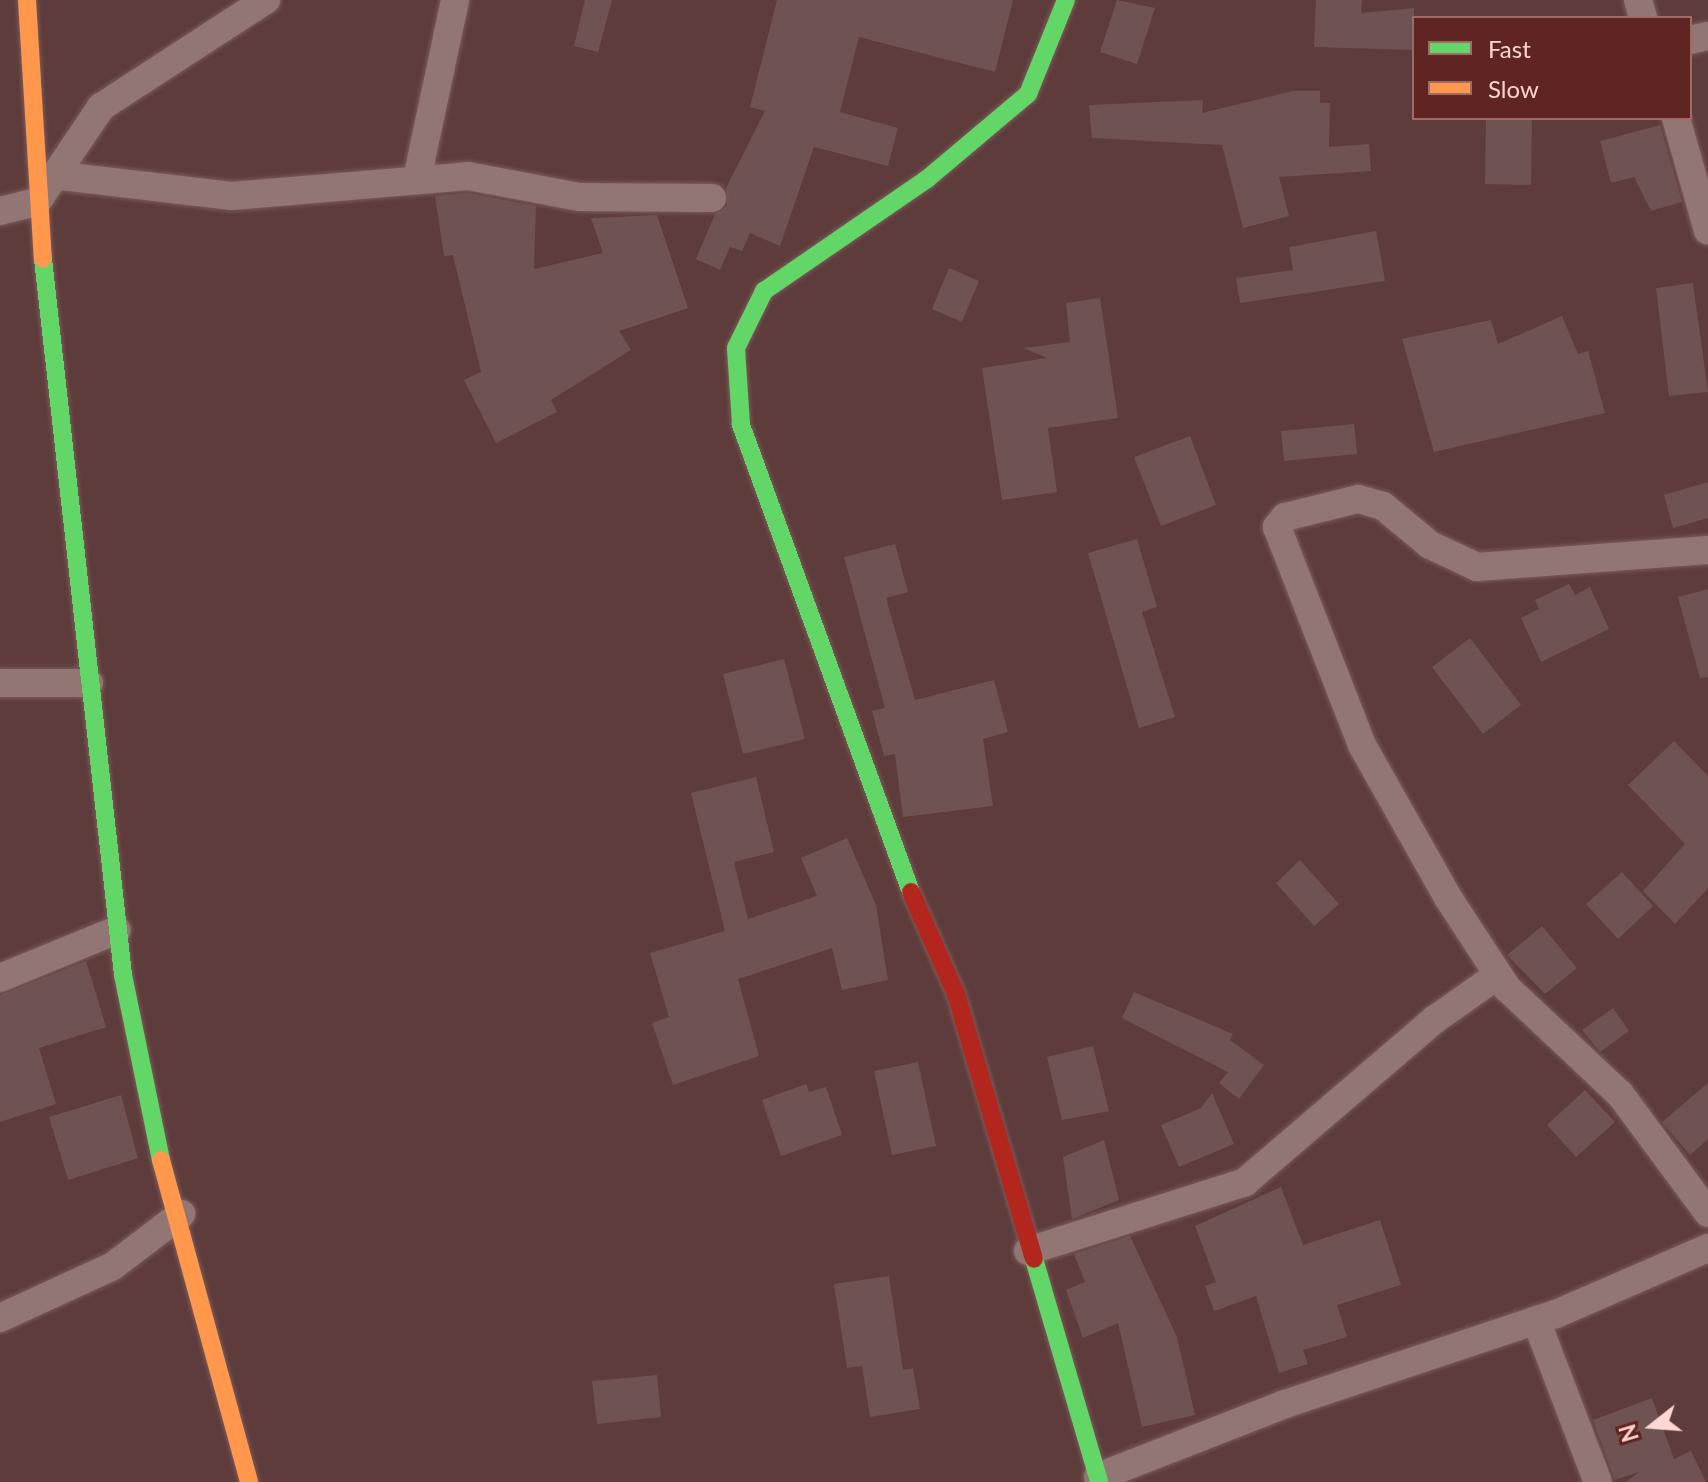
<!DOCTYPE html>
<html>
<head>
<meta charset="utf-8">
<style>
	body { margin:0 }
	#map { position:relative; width:1708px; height:1482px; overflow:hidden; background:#5e3c3b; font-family:Lato,sans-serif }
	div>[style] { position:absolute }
	.building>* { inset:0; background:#6e5352 }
	.roads { filter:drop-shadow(0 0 2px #7a5b5a) drop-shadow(0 0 2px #7a5b5a) }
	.street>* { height:28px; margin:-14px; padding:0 14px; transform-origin:14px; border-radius:14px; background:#927674 }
	.fast>* { height:18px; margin:-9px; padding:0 9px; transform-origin:9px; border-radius:9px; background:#63d668 }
	.slow>* { height:18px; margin:-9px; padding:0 9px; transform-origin:9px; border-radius:9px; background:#ff974d }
	.jam>* { height:18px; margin:-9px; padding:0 9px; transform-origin:9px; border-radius:9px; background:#b3261e }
	span { translate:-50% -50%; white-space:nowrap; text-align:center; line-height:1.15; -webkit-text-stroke:6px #602422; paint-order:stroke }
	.legend { position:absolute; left:1412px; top:16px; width:280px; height:104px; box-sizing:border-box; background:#602422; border:2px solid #9f6b69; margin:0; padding:10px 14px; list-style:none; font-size:24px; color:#fed6d3 }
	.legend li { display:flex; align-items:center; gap:16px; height:40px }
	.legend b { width:40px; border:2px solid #9f6b69 }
	.north { position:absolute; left:1612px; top:1386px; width:80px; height:80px; -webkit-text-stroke:6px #602422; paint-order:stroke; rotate:253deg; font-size:22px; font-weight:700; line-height:32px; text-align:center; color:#fed6d3 }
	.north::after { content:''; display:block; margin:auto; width:28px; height:36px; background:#fed6d3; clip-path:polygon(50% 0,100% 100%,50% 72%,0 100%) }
</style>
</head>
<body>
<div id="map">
	<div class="building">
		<div style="clip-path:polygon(585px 0,612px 0,598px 52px,574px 46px)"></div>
		<div style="clip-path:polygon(777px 0,1013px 0,995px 72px,859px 37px,840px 112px,898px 128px,888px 166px,814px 147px,780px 246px,750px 233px,742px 251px,730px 247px,720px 270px,696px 259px,715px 214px,727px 206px,726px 188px,765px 111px,750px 107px)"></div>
		<div style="clip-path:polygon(1117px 0,1155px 8px,1137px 64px,1100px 52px)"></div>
		<div style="clip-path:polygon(1316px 0,1362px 0,1361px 13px,1414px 8px,1414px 50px,1314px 47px)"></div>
		<div style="clip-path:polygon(1292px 91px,1320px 91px,1320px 103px,1330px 103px,1329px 147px,1369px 144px,1371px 171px,1279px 177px,1289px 216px,1243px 228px,1222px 145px,1092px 138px,1089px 105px,1203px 100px,1202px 113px)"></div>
		<div style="clip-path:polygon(1486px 118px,1532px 118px,1531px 185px,1485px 184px)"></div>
		<div style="clip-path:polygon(1660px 125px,1682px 202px,1651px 211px,1634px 177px,1611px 183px,1600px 141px)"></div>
		<div style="clip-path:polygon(467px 193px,536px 206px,534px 269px,603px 253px,591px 218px,657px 215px,688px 308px,619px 331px,631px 350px,551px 400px,557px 412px,496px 443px,464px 380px,481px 372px,453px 255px,444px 256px,435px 196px)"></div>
		<div style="clip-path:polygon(1376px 231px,1385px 281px,1240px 303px,1236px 278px,1293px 270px,1289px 247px)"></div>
		<div style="clip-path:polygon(949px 268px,979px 281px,962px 322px,932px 309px)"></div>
		<div style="clip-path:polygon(1693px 283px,1708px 392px,1669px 396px,1656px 288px)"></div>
		<div style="clip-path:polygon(1100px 298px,1118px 418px,1048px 428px,1057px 492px,1002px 500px,982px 368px,1047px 358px,1024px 348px,1070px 342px,1066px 303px)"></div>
		<div style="clip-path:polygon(1562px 316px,1578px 354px,1588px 351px,1605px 413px,1434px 452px,1402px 339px,1491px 320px,1498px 344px)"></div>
		<div style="clip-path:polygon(1354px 424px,1357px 454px,1284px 461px,1281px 431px)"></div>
		<div style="clip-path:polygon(1190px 436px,1216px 505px,1161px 526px,1134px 457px)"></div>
		<div style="clip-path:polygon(1708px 482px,1708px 518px,1673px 528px,1664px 495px)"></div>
		<div style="clip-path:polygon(1137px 539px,1157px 607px,1142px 612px,1175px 717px,1139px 728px,1088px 553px)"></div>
		<div style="clip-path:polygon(895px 544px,908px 592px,886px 598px,915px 700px,994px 680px,1008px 732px,983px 739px,993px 806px,903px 817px,895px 754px,884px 756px,872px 711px,885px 708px,844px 557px)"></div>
		<div style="clip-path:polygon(1569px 584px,1575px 595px,1590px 587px,1609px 629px,1541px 662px,1521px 618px,1539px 609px,1535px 600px)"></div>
		<div style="clip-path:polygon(1708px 589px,1708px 677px,1700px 678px,1678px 597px)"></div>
		<div style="clip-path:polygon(1470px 638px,1521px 705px,1483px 734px,1432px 667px)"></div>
		<div style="clip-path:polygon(784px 659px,805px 739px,743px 754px,723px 674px)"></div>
		<div style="clip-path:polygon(1674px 741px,1708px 776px,1708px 888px,1675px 924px,1643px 891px,1685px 844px,1628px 785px)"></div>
		<div style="clip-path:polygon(756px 777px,774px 852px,734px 862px,748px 919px,817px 896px,801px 858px,847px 838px,876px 905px,888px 980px,842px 990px,832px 948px,738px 979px,759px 1056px,673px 1085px,652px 1023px,669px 1017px,650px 953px,725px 931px,691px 793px)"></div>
		<div style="clip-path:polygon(1300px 860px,1339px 904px,1314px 926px,1276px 883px)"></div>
		<div style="clip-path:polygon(1622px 872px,1653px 906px,1618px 939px,1586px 904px)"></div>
		<div style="clip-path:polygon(1542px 926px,1577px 968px,1545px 994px,1507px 955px)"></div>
		<div style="clip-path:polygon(86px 961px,106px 1027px,39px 1048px,56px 1104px,0 1122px,0 995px)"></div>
		<div style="clip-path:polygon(1134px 992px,1233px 1034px,1230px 1040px,1264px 1065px,1239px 1099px,1219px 1083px,1228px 1072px,1122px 1018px)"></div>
		<div style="clip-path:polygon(1613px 1008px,1629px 1031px,1600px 1052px,1582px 1030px)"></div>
		<div style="clip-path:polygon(1093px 1046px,1109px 1111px,1062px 1120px,1047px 1057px)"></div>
		<div style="clip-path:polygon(918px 1062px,936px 1146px,892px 1155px,874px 1071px)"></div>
		<div style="clip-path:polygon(1708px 1083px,1708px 1139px,1690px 1155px,1662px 1122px)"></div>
		<div style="clip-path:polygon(806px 1084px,809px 1092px,826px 1087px,842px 1135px,781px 1156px,762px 1100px)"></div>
		<div style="clip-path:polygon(1585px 1090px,1615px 1122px,1576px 1157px,1547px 1125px)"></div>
		<div style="clip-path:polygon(1212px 1093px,1234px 1144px,1179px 1167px,1161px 1125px,1201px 1108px)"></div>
		<div style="clip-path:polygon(121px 1095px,138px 1158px,68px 1180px,49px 1117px)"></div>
		<div style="clip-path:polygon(1104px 1140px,1119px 1200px,1072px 1219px,1063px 1157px)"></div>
		<div style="clip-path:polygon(1281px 1187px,1303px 1245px,1380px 1220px,1401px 1285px,1337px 1305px,1347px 1337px,1303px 1350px,1308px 1364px,1279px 1373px,1256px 1296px,1214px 1311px,1205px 1286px,1216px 1282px,1195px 1226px)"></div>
		<div style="clip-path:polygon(1130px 1236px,1177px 1337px,1195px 1415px,1142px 1427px,1118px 1323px,1083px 1338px,1066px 1290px,1085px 1282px,1074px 1254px)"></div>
		<div style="clip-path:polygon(889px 1276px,903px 1370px,913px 1368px,920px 1409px,870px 1417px,862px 1366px,847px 1368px,834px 1284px)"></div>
		<div style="clip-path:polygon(657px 1375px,661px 1417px,597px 1424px,592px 1381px)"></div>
		<div style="clip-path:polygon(1652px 1398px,1674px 1459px,1691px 1451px,1706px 1482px,1626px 1482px,1639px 1472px,1615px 1480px,1593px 1420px)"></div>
	</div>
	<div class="roads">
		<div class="street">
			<div style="left:1638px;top:0;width:19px;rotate:74deg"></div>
			<div style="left:1690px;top:40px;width:18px;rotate:-13deg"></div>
			<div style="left:1676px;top:118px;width:117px;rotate:74.2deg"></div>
			<div style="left:53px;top:175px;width:180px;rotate:6.7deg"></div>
			<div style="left:232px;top:196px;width:237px;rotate:-4.8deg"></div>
			<div style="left:468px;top:176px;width:113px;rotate:10.7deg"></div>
			<div style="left:579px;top:197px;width:133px;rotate:0.4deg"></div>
			<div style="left:417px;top:179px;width:183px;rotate:-78deg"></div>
			<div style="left:0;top:211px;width:38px;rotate:-14deg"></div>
			<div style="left:37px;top:202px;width:115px;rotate:-56deg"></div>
			<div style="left:101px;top:107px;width:197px;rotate:-33deg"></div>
			<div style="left:1708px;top:550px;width:232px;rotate:175.8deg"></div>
			<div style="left:1477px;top:567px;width:52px;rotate:-154.9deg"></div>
			<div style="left:1430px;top:545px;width:61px;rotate:-140.3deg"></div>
			<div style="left:1383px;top:506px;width:26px;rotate:-164deg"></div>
			<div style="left:1358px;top:499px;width:75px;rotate:166.1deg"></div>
			<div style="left:1285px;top:517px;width:13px;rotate:129deg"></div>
			<div style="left:1277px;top:527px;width:234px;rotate:68.7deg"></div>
			<div style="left:1362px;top:745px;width:173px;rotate:60.6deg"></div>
			<div style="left:1447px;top:896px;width:110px;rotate:56.9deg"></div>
			<div style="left:1507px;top:988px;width:155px;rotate:43.2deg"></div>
			<div style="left:1620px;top:1094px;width:148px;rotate:53.5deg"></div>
			<div style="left:0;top:683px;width:89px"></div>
			<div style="left:0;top:978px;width:126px;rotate:-22.3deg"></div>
			<div style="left:1028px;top:1251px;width:228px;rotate:-17.6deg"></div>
			<div style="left:1245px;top:1182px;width:249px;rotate:-40.6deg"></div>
			<div style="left:1434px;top:1020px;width:78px;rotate:-35.1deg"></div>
			<div style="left:0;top:1318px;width:124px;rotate:-24.7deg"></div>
			<div style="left:113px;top:1266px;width:86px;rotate:-37.4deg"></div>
			<div style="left:1536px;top:1320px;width:173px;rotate:69.1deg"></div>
			<div style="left:1098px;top:1477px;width:201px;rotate:-21.3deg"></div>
			<div style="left:1285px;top:1404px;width:286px;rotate:-18.4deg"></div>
			<div style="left:1556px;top:1314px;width:166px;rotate:-23.5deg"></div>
		</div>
		<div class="fast">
			<div style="left:43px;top:259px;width:720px;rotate:83.62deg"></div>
			<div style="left:123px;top:975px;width:189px;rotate:78.4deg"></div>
			<div style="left:911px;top:892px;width:498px;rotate:-110deg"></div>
			<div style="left:741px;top:424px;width:76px;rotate:-93.8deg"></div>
			<div style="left:736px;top:348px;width:64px;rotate:-63.8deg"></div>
			<div style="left:764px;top:291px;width:198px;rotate:-34.5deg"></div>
			<div style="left:927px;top:179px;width:132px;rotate:-40.1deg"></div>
			<div style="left:1028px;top:94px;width:101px;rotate:-68deg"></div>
			<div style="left:1034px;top:1259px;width:232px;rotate:73.7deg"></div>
		</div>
		<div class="slow">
			<div style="left:27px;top:0;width:259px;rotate:86.5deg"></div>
			<div style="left:161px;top:1160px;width:334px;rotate:74.7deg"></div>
		</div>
		<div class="jam">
			<div style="left:911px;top:892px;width:111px;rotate:66.2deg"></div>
			<div style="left:956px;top:994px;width:276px;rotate:73.6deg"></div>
		</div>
	</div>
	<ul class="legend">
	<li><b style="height:10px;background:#63d668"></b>Fast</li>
	<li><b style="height:10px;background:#ff974d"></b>Slow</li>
	</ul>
	<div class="north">N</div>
</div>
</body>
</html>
